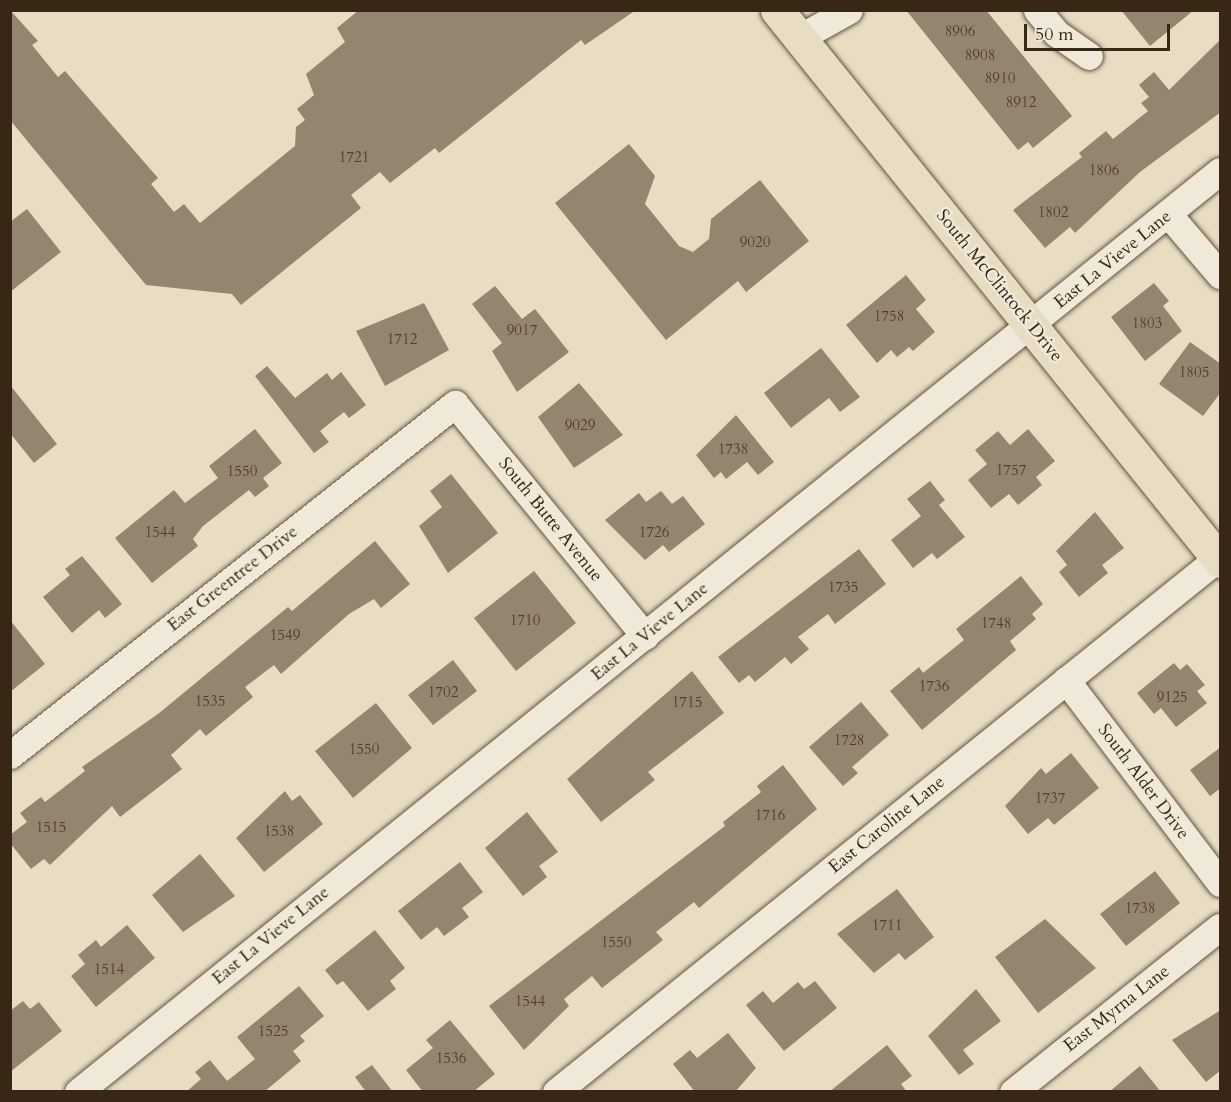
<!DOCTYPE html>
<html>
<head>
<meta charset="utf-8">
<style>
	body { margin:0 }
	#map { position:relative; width:1231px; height:1102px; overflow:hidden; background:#e8dcc3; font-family:Cardo,serif }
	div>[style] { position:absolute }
	.building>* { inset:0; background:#948570 }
	.roads { filter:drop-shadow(0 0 2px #645441) drop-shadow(0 0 2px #645441) }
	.minor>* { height:27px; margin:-13.5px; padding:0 13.5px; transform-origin:13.5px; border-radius:13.5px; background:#f0e8d8 }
	.major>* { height:33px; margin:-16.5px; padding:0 16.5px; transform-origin:16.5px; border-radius:16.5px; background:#e8dcc3 }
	span { translate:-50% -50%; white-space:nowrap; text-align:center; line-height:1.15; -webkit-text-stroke:5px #f0e8d8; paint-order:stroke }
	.number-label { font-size:15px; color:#4f3e2c }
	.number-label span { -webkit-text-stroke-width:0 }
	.street-label { font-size:18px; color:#382716 }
	.frame { position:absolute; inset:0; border:12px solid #382716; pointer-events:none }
	.scale { position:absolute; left:1024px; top:24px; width:146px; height:27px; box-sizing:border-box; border:3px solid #382716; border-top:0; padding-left:8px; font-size:18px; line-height:21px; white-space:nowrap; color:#382716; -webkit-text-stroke:4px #f0e8d8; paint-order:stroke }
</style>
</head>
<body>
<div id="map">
	<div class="building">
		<div style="clip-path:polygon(10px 10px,38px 41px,32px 45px,58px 77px,65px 71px,158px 178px,151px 184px,174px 212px,184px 204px,200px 223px,295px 146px,296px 127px,305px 120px,297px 109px,314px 95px,306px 74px,345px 42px,337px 28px,359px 10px,636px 10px,585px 45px,581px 40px,439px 153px,435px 148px,390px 183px,380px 172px,351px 195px,361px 208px,241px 305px,232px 294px,146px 285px,10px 120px)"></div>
		<div style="clip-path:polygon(906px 10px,986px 10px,1072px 116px,1033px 148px,1028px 142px,1018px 150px)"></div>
		<div style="clip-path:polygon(1121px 10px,1194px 10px,1150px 46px)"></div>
		<div style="clip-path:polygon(1221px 39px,1221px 112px,1140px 172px,1075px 233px,1070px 227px,1045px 248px,1013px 210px,1082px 157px,1079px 153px,1106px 131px,1113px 139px,1148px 111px,1141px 103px,1149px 97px,1139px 85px,1154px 72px,1169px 90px)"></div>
		<div style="clip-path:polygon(629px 144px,655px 176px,645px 204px,679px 246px,693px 252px,709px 239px,711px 219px,760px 180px,809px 241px,746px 292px,738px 281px,666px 340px,555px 203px)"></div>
		<div style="clip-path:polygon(27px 209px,61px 252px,10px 292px,10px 222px)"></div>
		<div style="clip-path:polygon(906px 275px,926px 300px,916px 309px,935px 332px,913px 351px,909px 347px,897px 357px,891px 350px,877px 363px,846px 325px)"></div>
		<div style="clip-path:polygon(1154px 283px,1169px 301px,1163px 306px,1182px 331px,1145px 361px,1111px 317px)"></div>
		<div style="clip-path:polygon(495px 286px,522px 319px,535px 309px,569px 352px,517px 392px,492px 351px,502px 343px,472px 304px)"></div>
		<div style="clip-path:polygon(424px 303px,449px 350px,385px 386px,356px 331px)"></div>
		<div style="clip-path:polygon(1190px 342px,1221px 364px,1221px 392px,1203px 416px,1159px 384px)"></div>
		<div style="clip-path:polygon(821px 348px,860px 397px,840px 412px,829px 398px,791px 428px,764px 393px)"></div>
		<div style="clip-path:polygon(267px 366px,295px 398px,327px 373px,332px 380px,341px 372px,366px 405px,349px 418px,344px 412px,320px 431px,329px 442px,314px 453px,255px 376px)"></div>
		<div style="clip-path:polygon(579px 383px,623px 435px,574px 468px,538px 417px)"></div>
		<div style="clip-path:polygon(10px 385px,57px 444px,34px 463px,10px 433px)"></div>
		<div style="clip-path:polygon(736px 415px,774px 462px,758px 475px,747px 462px,726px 479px,721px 472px,714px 478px,696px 455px)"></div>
		<div style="clip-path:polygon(255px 429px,282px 463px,263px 478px,269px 486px,255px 497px,249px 490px,203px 526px,193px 539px,198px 546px,152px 583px,115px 538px,174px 490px,185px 503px,218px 478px,209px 466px)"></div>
		<div style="clip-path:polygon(1028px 429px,1055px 461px,1036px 477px,1042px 485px,1018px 505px,1009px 494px,991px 508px,968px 480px,987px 464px,975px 450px,998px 431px,1010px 445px)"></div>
		<div style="clip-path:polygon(451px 474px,498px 533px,448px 573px,419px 526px,442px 507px,430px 491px)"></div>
		<div style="clip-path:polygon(930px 481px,945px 500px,939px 505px,965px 537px,937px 559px,932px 553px,913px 568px,891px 540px,921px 516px,907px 499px)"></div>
		<div style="clip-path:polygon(661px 491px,672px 504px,683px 496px,705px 524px,669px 552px,663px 545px,645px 560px,605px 520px,639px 493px,646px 502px)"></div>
		<div style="clip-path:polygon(1095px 512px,1124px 548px,1102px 565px,1108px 573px,1079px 597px,1059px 572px,1067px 565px,1056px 551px)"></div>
		<div style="clip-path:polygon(375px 541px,410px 584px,381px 608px,374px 599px,349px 614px,281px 674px,274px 665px,245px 687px,253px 697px,206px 736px,200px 729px,171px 755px,182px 769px,120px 817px,112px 806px,50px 865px,44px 859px,31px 869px,10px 843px,10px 835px,27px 822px,20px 813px,41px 797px,45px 802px,85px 771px,82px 767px,158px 714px,288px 607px,292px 611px)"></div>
		<div style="clip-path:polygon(859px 549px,886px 584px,835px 624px,828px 614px,798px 637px,809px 649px,791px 664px,785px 657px,755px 682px,749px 675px,739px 683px,718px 657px)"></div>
		<div style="clip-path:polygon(82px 556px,122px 604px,105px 618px,99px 610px,72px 633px,43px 597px,70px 575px,65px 569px)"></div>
		<div style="clip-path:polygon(534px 571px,576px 623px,516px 671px,474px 618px)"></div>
		<div style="clip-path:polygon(1021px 576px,1043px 604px,1032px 614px,1036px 619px,1010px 641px,1016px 650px,922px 730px,890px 691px,919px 667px,923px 673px,964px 640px,956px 629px)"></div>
		<div style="clip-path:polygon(10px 620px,45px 664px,10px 692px)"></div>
		<div style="clip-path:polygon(453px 660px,477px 691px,433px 725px,408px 695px)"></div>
		<div style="clip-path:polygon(1174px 663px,1180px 670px,1187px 664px,1205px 685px,1197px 691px,1207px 703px,1176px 727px,1161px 708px,1154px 714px,1137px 693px)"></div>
		<div style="clip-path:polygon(692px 671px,724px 713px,648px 772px,655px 780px,601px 822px,567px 779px)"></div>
		<div style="clip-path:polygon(861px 702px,889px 735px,852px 767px,858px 773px,843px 786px,809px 747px)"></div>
		<div style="clip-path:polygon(376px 703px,412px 748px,353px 798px,315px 751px)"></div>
		<div style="clip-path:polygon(1221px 747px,1221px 788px,1210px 796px,1190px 770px)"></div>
		<div style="clip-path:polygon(1071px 753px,1099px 788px,1054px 825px,1048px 818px,1028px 834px,1005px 806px,1041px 768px,1046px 774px)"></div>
		<div style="clip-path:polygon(783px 765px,817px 809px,699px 908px,694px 902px,656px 932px,663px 940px,602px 988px,592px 976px,564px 999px,569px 1006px,524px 1050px,489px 1006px,725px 826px,723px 822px,761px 792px,757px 786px)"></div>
		<div style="clip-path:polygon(285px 791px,292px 801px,300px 795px,323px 824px,264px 872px,236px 838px)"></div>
		<div style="clip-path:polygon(527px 812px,558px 852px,539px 866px,547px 877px,523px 896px,485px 848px)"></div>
		<div style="clip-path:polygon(200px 854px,235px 896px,183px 932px,152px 895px)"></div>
		<div style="clip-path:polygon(460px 862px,483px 892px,462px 908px,469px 917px,444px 936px,437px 927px,421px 940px,398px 911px)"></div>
		<div style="clip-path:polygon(1155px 871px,1180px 903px,1126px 946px,1100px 914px)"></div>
		<div style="clip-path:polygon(897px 889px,934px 937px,905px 960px,899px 953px,874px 973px,837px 934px)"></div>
		<div style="clip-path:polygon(1045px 919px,1096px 968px,1038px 1013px,995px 957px)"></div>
		<div style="clip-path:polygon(127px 925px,155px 958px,96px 1007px,71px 976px,85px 964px,78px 955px,96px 940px,101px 947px)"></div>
		<div style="clip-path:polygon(375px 930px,405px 968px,390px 981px,396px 989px,368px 1011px,343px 981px,337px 985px,325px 970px)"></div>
		<div style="clip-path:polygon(815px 981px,837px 1008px,784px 1051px,746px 1005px,763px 991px,773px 1003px,798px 982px,804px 989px)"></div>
		<div style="clip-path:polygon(299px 986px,324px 1016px,300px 1036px,305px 1041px,293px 1051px,301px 1061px,264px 1092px,186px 1092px,201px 1079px,195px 1072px,210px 1060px,227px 1081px,255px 1059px,237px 1037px)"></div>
		<div style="clip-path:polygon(976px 989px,1001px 1021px,963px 1050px,974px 1064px,959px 1075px,928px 1036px)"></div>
		<div style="clip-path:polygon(23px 1001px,30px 1009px,39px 1002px,62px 1031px,10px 1072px,10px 1011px)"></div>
		<div style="clip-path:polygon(1221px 1010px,1221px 1070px,1206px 1082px,1172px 1040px)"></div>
		<div style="clip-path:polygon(450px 1020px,495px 1074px,473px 1092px,423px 1092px,406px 1070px,433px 1048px,426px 1040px)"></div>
		<div style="clip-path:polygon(728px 1033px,756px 1068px,735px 1092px,695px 1092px,673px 1064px,690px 1050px,697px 1058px)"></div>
		<div style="clip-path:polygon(887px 1045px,912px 1076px,901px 1084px,907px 1092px,829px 1092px)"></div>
		<div style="clip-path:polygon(372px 1065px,393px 1092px,366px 1092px,355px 1077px)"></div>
		<div style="clip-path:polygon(1140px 1066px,1161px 1092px,1109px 1092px)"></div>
	</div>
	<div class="roads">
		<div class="minor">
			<div style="left:1037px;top:10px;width:30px;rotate:50deg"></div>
			<div style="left:1056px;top:33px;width:40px;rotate:34.9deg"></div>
			<div style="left:799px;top:38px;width:57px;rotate:-29.2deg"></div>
			<div style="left:1169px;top:215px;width:79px;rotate:49.6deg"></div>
			<div style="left:1066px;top:680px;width:255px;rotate:52.8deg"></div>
			<div style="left:10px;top:755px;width:567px;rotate:-38.27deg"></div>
			<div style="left:455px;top:404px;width:300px;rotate:50.7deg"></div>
			<div style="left:78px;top:1092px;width:1467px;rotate:-38.89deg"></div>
			<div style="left:556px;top:1092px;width:851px;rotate:-38.89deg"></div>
			<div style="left:1013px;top:1092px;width:265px;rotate:-38.6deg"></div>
		</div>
		<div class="major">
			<div style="left:777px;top:10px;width:707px;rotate:51.2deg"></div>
		</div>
	</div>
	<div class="number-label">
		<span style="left:960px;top:32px">8906</span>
		<span style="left:980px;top:56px">8908</span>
		<span style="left:1000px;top:79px">8910</span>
		<span style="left:1021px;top:103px">8912</span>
		<span style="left:354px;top:158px">1721</span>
		<span style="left:1104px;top:171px">1806</span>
		<span style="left:1053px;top:213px">1802</span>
		<span style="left:755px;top:243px">9020</span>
		<span style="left:889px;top:317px">1758</span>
		<span style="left:1147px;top:324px">1803</span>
		<span style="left:522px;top:331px">9017</span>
		<span style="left:402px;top:340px">1712</span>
		<span style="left:1194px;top:373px">1805</span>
		<span style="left:580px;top:426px">9029</span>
		<span style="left:733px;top:450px">1738</span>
		<span style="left:1011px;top:471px">1757</span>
		<span style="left:242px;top:472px">1550</span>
		<span style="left:160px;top:533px">1544</span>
		<span style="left:654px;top:533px">1726</span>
		<span style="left:843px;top:588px">1735</span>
		<span style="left:525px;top:621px">1710</span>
		<span style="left:996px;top:624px">1748</span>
		<span style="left:285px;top:636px">1549</span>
		<span style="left:934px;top:687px">1736</span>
		<span style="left:443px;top:693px">1702</span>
		<span style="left:1172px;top:698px">9125</span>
		<span style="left:210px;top:702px">1535</span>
		<span style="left:687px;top:703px">1715</span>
		<span style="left:849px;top:741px">1728</span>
		<span style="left:364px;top:750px">1550</span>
		<span style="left:1050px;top:799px">1737</span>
		<span style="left:770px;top:816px">1716</span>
		<span style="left:51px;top:828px">1515</span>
		<span style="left:279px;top:832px">1538</span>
		<span style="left:1140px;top:909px">1738</span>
		<span style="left:887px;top:926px">1711</span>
		<span style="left:616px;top:943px">1550</span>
		<span style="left:109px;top:970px">1514</span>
		<span style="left:530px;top:1002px">1544</span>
		<span style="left:273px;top:1032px">1525</span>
		<span style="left:451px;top:1059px">1536</span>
	</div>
	<div class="street-label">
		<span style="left:1113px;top:260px;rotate:-39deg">East La Vieve Lane</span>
		<span style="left:999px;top:286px;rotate:51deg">South McClintock Drive</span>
		<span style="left:550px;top:520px;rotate:51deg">South Butte Avenue</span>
		<span style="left:233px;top:579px;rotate:-38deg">East Greentree Drive</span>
		<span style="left:650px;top:632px;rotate:-39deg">East La Vieve Lane</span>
		<span style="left:1143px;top:782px;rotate:53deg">South Alder Drive</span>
		<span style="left:887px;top:825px;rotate:-39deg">East Caroline Lane</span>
		<span style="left:271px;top:936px;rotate:-39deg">East La Vieve Lane</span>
		<span style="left:1117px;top:1009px;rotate:-38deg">East Myrna Lane</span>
	</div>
	<div class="frame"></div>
	<div class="scale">50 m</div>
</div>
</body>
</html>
